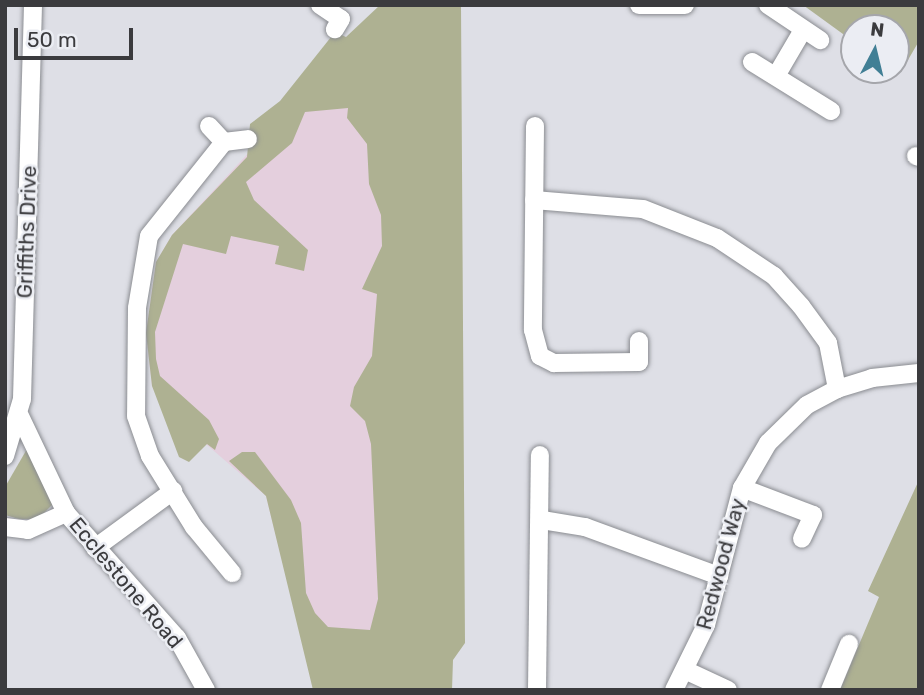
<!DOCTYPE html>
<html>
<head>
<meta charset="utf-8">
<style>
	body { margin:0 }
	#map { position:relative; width:924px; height:695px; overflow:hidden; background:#dedfe6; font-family:Rubik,sans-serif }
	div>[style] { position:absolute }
	.education>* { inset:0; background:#e4cfdd }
	.green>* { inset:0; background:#aeb192 }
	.roads { filter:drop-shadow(0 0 2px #8a8c91) drop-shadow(0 0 2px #8a8c91) }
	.street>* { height:18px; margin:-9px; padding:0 9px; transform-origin:9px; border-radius:9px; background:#fff }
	span { translate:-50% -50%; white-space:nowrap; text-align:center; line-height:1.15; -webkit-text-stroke:5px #ebedf3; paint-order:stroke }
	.street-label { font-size:21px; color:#3b3b3e }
	.frame { position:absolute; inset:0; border:7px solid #3b3b3e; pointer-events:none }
	.north { position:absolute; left:840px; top:14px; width:70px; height:70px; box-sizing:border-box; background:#ebedf3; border:2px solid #a5a6ab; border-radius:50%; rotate:7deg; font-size:19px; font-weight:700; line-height:28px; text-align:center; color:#3b3b3e }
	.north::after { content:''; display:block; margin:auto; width:24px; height:32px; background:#417f95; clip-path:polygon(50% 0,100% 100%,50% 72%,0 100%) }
	.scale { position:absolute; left:14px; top:28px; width:119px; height:32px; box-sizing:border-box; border:4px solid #3b3b3e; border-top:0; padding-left:9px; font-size:21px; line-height:24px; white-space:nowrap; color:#3b3b3e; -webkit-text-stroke:5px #ebedf3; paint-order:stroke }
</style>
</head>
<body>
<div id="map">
	<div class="education">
		<div style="clip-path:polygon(359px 34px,390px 48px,398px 659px,311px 676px,266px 496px,178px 420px,152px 386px,146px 333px,156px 262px,172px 235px)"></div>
	</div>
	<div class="green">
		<div style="clip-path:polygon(380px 5px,461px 5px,465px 643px,453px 660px,452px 690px,313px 690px,266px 496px,229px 461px,242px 452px,255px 452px,291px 500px,301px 523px,306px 593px,315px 613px,328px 627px,370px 630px,378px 599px,371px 444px,365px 421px,350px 406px,354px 387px,372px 356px,377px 294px,362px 289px,382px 246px,381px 215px,369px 184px,367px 144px,347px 118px,348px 108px,305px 112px,292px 143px,246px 182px,254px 200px,308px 250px,304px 271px,275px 264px,279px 246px,231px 236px,226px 254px,183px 244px,155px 332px,156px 359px,160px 376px,209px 420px,219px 439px,215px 450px,207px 444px,189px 462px,179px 457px,152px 386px,146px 333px,156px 262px,172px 235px,247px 157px,250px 124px,280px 101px,335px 32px,346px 37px)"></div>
		<div style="clip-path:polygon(803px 5px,919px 5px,919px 41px,901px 72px,896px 69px,896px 28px,854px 28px,854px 42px)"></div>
		<div style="clip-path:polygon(27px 449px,54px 503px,38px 519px,19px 519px,5px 515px,5px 487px)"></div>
		<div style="clip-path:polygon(919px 480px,919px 690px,840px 690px,879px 597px,868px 591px)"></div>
	</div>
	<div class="roads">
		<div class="street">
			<div style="left:320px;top:5px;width:25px;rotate:34deg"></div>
			<div style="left:341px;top:19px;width:12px;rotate:121deg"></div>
			<div style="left:639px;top:5px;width:46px"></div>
			<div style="left:768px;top:5px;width:63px;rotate:33.9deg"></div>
			<div style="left:752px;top:62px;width:93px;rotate:31.8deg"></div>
			<div style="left:776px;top:76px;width:53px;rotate:-59.6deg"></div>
			<div style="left:209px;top:126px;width:22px;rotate:47deg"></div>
			<div style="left:224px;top:142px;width:24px;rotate:-7deg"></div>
			<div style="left:535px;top:126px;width:204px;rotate:90.6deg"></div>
			<div style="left:533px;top:330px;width:27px;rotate:75deg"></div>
			<div style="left:540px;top:356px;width:16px;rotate:27deg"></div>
			<div style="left:554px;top:363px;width:85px;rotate:-0.7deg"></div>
			<div style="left:639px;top:362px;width:21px;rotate:-90deg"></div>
			<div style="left:224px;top:142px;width:120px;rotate:128.6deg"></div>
			<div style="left:149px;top:236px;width:73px;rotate:99.5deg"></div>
			<div style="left:137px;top:308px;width:108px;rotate:90.5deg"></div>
			<div style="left:136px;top:416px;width:42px;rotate:70.7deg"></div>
			<div style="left:150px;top:456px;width:84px;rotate:58.2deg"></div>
			<div style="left:194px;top:527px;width:60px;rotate:50.4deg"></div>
			<div style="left:916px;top:156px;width:3px;rotate:18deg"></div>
			<div style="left:534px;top:200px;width:109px;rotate:4.7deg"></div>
			<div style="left:643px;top:209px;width:79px;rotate:21.4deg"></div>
			<div style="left:717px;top:238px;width:69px;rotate:33.7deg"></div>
			<div style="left:774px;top:276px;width:40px;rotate:48deg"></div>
			<div style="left:801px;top:306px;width:46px;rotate:53.9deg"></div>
			<div style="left:828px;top:343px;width:47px;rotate:78.9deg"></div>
			<div style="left:20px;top:416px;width:107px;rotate:64.6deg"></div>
			<div style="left:5px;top:456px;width:59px;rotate:-73.4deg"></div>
			<div style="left:22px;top:399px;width:394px;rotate:-88.4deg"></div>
			<div style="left:742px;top:488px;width:76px;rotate:20.8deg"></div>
			<div style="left:813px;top:515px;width:26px;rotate:115deg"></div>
			<div style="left:542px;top:520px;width:44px;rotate:9.2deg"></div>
			<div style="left:585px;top:527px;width:143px;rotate:20.1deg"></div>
			<div style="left:5px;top:527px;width:23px;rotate:7deg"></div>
			<div style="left:28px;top:530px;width:42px;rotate:-24.1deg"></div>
			<div style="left:66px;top:513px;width:167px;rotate:48.4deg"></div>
			<div style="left:177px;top:638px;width:60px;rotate:60.9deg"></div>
			<div style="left:95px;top:548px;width:97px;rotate:-36.2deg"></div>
			<div style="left:687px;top:671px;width:45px;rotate:24.9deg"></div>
			<div style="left:537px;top:690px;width:235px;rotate:-89.3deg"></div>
			<div style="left:674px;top:690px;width:72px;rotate:-63.8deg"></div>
			<div style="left:706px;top:625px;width:142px;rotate:-75.3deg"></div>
			<div style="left:742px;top:488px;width:52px;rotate:-60deg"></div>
			<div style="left:768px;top:443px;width:54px;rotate:-44.3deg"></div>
			<div style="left:807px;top:405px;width:34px;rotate:-28deg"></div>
			<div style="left:837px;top:389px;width:37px;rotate:-17deg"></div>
			<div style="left:872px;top:378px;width:47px;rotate:-6.1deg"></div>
			<div style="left:830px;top:690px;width:50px;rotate:-67.6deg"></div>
		</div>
	</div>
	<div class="street-label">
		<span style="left:27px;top:232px;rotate:-88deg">Griffiths Drive</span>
		<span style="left:721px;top:564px;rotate:-75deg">Redwood Way</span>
		<span style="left:126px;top:583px;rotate:50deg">Ecclestone Road</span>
	</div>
	<div class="frame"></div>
	<div class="north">N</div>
	<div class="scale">50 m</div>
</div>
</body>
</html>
